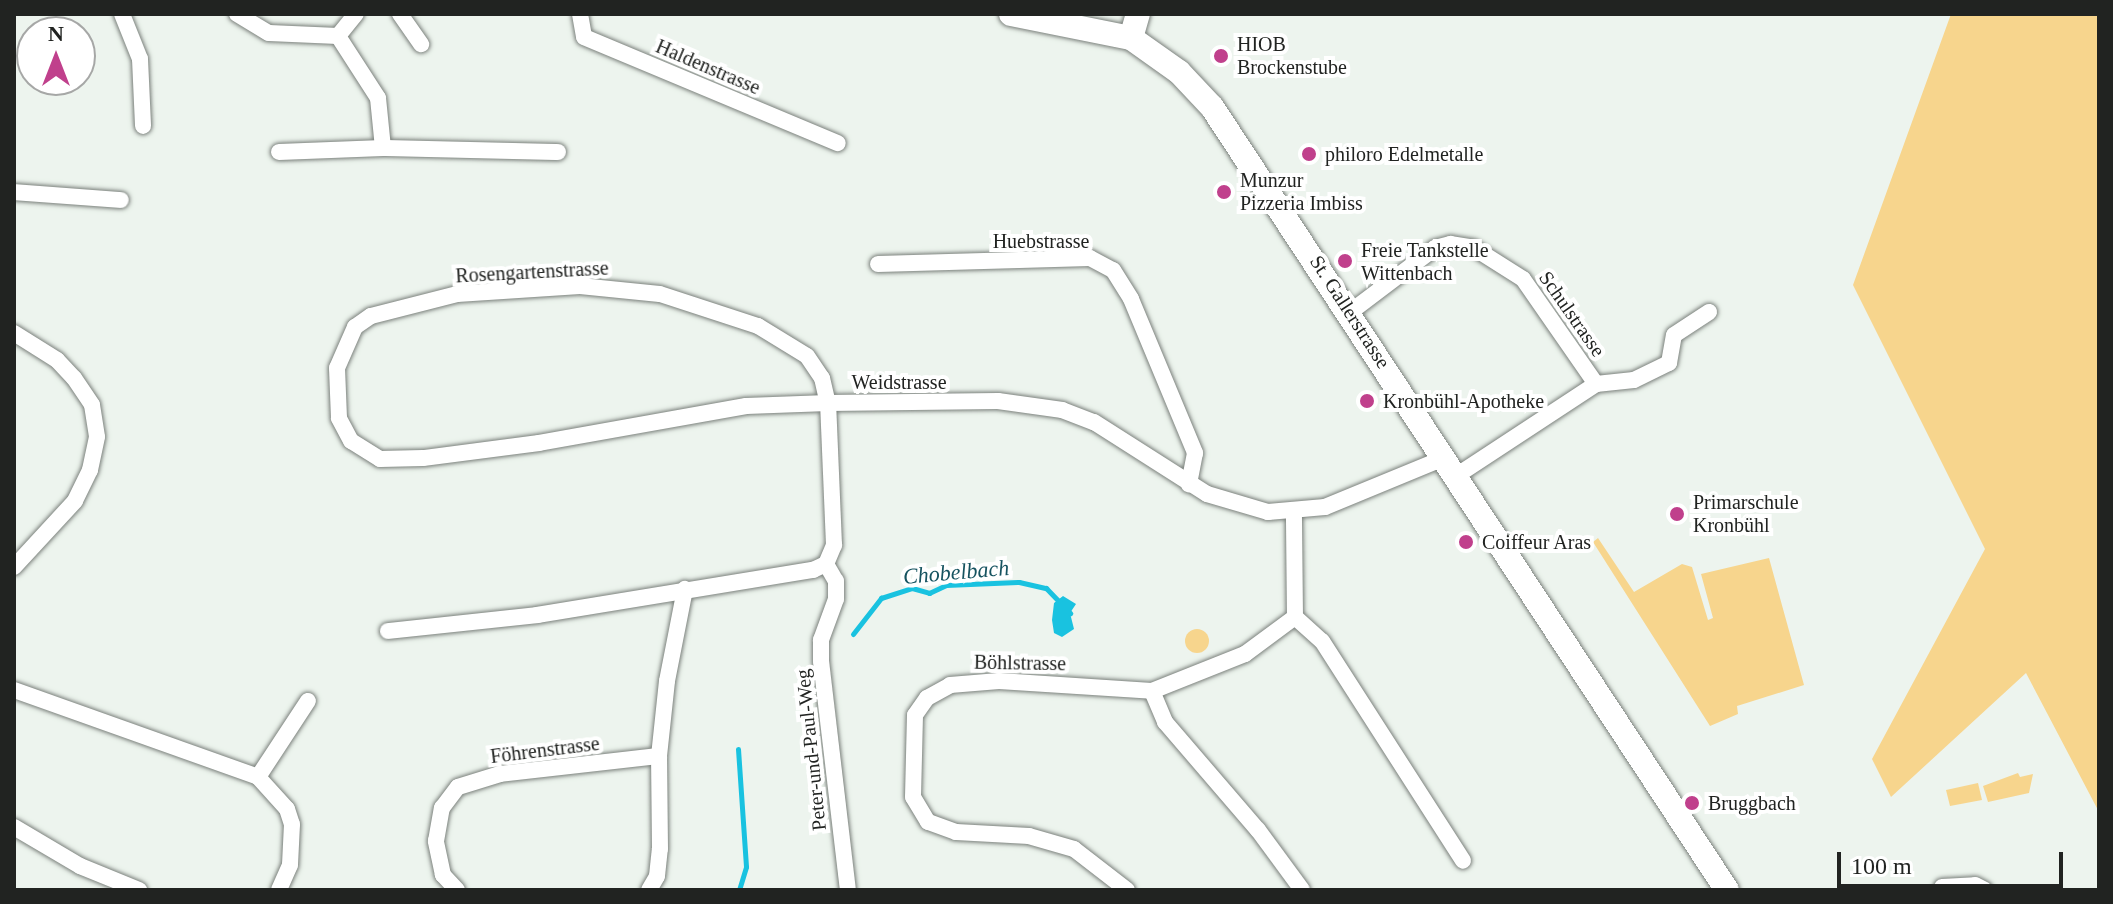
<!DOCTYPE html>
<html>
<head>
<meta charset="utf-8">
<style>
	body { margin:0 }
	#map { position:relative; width:2113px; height:904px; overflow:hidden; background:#edf4ee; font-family:"Times New Roman",serif }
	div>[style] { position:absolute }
	.green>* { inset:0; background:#f7d58d }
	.round { border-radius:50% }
	.water>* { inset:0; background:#19c2e0 }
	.stream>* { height:5px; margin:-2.5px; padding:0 2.5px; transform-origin:2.5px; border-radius:2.5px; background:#19c2e0 }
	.roads { filter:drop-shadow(0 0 2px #7b817c) drop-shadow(0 0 2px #7b817c) }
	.street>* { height:16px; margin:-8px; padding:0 8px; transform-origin:8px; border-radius:8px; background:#fff }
	.secondary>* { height:24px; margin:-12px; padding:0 12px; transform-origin:12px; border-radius:12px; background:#fff }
	.dots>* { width:22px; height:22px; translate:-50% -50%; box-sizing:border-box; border:4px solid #fff; border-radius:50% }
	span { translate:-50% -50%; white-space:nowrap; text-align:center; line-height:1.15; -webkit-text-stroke:8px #fff; paint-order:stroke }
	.poi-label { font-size:20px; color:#212321 }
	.left { translate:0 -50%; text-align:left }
	.street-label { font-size:20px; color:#212321 }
	.water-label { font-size:22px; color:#165360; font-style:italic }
	.frame { position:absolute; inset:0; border:16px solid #212321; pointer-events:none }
	.north { position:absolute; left:16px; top:16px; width:80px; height:80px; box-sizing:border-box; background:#fff; border:2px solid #a6a7a6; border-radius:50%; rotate:0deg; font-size:22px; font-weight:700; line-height:32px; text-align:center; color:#212321 }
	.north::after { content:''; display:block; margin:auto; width:28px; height:36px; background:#c0408c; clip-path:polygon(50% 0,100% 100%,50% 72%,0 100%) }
	.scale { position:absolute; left:1837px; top:852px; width:226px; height:36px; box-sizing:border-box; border:4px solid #212321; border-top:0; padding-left:10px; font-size:24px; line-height:28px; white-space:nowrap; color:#212321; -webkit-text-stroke:6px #fff; paint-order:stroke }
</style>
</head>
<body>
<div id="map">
	<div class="green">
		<div style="clip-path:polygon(1951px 14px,2099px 14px,2099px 812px,2026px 673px,1891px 797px,1872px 759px,1985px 549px,1853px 285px)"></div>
		<div style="clip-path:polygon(1598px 538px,1634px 592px,1682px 564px,1692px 567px,1708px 620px,1713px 618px,1701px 574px,1769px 558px,1804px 685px,1737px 706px,1738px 714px,1710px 726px,1593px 542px)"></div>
		<div class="round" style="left:1185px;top:629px;width:24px;height:24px"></div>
		<div style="clip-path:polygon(2018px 773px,2020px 777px,2033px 774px,2029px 793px,1988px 802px,1983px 786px)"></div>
		<div style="clip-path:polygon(1978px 783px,1982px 800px,1950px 806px,1946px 790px)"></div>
	</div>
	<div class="water">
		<div style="clip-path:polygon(1063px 596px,1076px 604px,1070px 613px,1074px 629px,1062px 637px,1054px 633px,1052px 620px,1054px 603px)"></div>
	</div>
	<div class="stream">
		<div style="left:853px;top:634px;width:46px;rotate:-52.1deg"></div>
		<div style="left:881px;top:598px;width:33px;rotate:-18deg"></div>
		<div style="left:912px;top:588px;width:18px;rotate:16deg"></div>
		<div style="left:929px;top:593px;width:19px;rotate:-25deg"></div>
		<div style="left:946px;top:585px;width:73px;rotate:-2.4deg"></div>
		<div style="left:1019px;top:582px;width:28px;rotate:13deg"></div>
		<div style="left:1046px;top:588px;width:35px;rotate:46deg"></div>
		<div style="left:738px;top:749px;width:118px;rotate:86.1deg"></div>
		<div style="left:746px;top:867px;width:24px;rotate:107deg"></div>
	</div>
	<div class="roads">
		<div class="street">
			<div style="left:122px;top:14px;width:48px;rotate:68.2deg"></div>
			<div style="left:140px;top:59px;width:67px;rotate:87.4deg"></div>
			<div style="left:237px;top:14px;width:37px;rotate:31deg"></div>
			<div style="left:269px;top:33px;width:69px;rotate:2.5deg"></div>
			<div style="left:338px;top:36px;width:74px;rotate:57.2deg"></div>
			<div style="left:378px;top:98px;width:50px;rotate:84.3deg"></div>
			<div style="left:400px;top:14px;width:37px;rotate:55deg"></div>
			<div style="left:580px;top:14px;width:23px;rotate:80deg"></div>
			<div style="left:584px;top:37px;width:275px;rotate:22.7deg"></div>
			<div style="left:338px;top:36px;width:28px;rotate:-51deg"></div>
			<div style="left:279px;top:152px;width:104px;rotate:-2.2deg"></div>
			<div style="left:383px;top:148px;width:175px;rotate:1.3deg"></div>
			<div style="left:14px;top:192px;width:107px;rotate:4.3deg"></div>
			<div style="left:878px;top:264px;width:212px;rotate:-1.6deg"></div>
			<div style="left:1090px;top:258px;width:26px;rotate:28deg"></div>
			<div style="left:1113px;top:270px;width:34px;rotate:58deg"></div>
			<div style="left:1131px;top:299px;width:167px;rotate:67.4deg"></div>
			<div style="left:1195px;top:453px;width:32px;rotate:101deg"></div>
			<div style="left:580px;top:286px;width:80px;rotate:5.7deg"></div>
			<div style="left:660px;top:294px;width:103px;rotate:18.1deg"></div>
			<div style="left:758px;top:326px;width:57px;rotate:31.5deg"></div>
			<div style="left:807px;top:356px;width:27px;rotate:56deg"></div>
			<div style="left:822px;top:378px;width:26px;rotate:77deg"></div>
			<div style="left:828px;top:403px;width:82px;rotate:177.9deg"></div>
			<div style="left:746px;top:406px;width:210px;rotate:169.9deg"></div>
			<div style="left:539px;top:443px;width:117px;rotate:172.6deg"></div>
			<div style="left:423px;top:458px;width:43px;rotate:178.7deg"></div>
			<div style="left:380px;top:459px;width:34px;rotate:-148deg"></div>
			<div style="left:351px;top:441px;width:26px;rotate:-118deg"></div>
			<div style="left:339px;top:418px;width:50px;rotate:-92.3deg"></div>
			<div style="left:337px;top:368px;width:45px;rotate:-66.3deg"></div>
			<div style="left:355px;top:327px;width:19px;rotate:-35deg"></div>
			<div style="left:371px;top:316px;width:89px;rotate:-14.3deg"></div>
			<div style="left:457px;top:294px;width:123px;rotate:-3.7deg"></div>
			<div style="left:1349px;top:313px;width:108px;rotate:-37.1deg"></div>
			<div style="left:1435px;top:248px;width:16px;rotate:-15deg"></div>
			<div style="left:1450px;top:244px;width:24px;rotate:9deg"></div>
			<div style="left:1474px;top:248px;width:58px;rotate:32.3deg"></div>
			<div style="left:1523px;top:279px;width:128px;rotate:55.2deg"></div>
			<div style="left:14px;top:333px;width:51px;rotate:32.1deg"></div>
			<div style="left:57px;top:360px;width:25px;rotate:47deg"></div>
			<div style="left:74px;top:378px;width:32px;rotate:56deg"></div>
			<div style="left:92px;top:405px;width:32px;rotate:81deg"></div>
			<div style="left:97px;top:437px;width:34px;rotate:102deg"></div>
			<div style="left:90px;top:470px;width:34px;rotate:116deg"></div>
			<div style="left:75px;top:501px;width:90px;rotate:132.7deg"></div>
			<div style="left:1456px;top:476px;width:168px;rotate:-33.3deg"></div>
			<div style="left:1596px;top:384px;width:38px;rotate:-6deg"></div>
			<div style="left:1634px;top:380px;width:39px;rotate:-26deg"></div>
			<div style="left:1669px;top:363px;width:28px;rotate:-80deg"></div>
			<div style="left:1674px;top:335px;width:42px;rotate:-33.3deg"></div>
			<div style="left:826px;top:564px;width:20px;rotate:60deg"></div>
			<div style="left:836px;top:581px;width:18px;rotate:90deg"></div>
			<div style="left:836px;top:599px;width:44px;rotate:110.1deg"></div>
			<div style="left:821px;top:640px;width:21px;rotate:90deg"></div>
			<div style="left:821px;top:661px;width:231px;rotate:83.3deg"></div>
			<div style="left:1295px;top:617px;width:36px;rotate:42deg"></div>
			<div style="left:1322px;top:641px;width:261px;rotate:57.3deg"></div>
			<div style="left:388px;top:631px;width:150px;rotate:-6.1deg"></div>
			<div style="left:537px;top:615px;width:280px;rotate:-9.3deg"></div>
			<div style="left:813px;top:570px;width:14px;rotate:-25deg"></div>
			<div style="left:826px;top:564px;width:21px;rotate:-67deg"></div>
			<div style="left:834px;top:545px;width:142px;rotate:-92.4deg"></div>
			<div style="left:828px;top:403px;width:170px;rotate:-0.7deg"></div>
			<div style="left:998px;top:401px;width:65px;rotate:8deg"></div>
			<div style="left:1062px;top:410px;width:34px;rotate:21deg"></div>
			<div style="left:1094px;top:422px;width:134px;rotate:32.5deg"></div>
			<div style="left:1207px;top:494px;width:64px;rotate:16.4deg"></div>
			<div style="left:1268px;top:512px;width:57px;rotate:-5deg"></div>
			<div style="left:1325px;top:507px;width:129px;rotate:-22.4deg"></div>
			<div style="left:14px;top:690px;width:259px;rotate:19.6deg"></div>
			<div style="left:258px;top:777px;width:43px;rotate:47.8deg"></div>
			<div style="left:287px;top:809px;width:16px;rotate:72deg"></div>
			<div style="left:292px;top:824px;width:41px;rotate:92.8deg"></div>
			<div style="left:290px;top:865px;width:27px;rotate:114deg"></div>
			<div style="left:1152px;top:691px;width:34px;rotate:67deg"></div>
			<div style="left:1165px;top:722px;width:143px;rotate:49.3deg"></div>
			<div style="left:1258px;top:830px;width:74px;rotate:53.7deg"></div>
			<div style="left:258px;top:777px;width:91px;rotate:-56.7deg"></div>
			<div style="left:14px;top:827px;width:77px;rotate:30.6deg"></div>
			<div style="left:80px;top:866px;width:64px;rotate:22.1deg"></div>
			<div style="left:1942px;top:887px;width:33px;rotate:-3deg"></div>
			<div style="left:1975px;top:885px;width:11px;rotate:27deg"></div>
			<div style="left:457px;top:890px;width:21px;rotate:-133deg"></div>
			<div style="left:443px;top:875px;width:35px;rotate:-102deg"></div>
			<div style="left:436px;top:841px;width:34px;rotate:-80deg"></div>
			<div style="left:442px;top:808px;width:26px;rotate:-53deg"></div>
			<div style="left:458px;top:787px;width:44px;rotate:-17.2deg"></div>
			<div style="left:500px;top:774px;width:160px;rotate:-6.5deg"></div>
			<div style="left:649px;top:890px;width:16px;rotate:-60deg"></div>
			<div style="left:657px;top:876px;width:27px;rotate:-84deg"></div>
			<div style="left:660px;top:849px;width:93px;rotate:-90.6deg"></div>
			<div style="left:659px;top:756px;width:75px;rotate:-83.9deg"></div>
			<div style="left:667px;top:681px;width:94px;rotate:-78.9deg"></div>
			<div style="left:1127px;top:890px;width:67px;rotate:-142.3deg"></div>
			<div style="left:1074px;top:849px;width:47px;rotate:-163.9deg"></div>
			<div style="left:1029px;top:836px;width:73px;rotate:-176.9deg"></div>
			<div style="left:956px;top:832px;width:30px;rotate:-160deg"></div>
			<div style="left:928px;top:822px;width:29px;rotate:-121deg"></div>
			<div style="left:913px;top:797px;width:82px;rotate:-88.6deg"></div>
			<div style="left:915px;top:715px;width:21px;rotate:-55deg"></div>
			<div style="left:927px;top:698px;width:26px;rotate:-29deg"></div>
			<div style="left:950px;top:685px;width:49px;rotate:-4.7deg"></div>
			<div style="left:999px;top:681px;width:153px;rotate:3.7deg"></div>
			<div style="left:1152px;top:691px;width:100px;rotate:-21.7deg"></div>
			<div style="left:1245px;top:654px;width:62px;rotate:-36.5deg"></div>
			<div style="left:1295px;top:617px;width:104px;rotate:-90.6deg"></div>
		</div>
		<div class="secondary">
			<div style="left:1011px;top:14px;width:122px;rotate:11.3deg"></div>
			<div style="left:1131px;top:38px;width:59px;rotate:35.3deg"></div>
			<div style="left:1179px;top:72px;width:48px;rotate:46.7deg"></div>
			<div style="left:1212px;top:107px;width:937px;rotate:56.67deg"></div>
			<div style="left:1131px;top:38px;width:25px;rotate:-74deg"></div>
		</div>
	</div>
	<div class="dots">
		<div style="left:1221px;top:56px;background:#c0408c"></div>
		<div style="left:1309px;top:154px;background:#c0408c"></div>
		<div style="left:1224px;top:192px;background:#c0408c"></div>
		<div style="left:1345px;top:261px;background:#c0408c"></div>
		<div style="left:1367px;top:401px;background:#c0408c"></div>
		<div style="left:1677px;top:514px;background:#c0408c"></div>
		<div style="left:1466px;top:542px;background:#c0408c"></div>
		<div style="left:1692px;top:803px;background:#c0408c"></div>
	</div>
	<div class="poi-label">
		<span class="left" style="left:1237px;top:56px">HIOB<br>Brockenstube</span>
		<span class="left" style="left:1325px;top:154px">philoro Edelmetalle</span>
		<span class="left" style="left:1240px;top:192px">Munzur<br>Pizzeria Imbiss</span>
		<span class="left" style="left:1361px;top:262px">Freie Tankstelle<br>Wittenbach</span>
		<span class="left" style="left:1383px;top:401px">Kronbühl-Apotheke</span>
		<span class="left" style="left:1693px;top:514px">Primarschule<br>Kronbühl</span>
		<span class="left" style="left:1482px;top:542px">Coiffeur Aras</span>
		<span class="left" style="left:1708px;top:803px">Bruggbach</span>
	</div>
	<div class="street-label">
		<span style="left:708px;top:67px;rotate:23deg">Haldenstrasse</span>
		<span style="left:1041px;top:241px">Huebstrasse</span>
		<span style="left:532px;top:272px;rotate:-3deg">Rosengartenstrasse</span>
		<span style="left:1350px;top:312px;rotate:57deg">St. Gallerstrasse</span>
		<span style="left:1572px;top:314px;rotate:55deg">Schulstrasse</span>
		<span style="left:899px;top:382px">Weidstrasse</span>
		<span style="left:1020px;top:663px;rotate:1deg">Böhlstrasse</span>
		<span style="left:545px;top:750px;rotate:-7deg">Föhrenstrasse</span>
		<span style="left:811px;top:750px;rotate:-96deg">Peter-und-Paul-Weg</span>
	</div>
	<div class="water-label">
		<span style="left:956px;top:572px;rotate:-5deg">Chobelbach</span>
	</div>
	<div class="frame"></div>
	<div class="north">N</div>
	<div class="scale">100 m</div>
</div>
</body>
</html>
